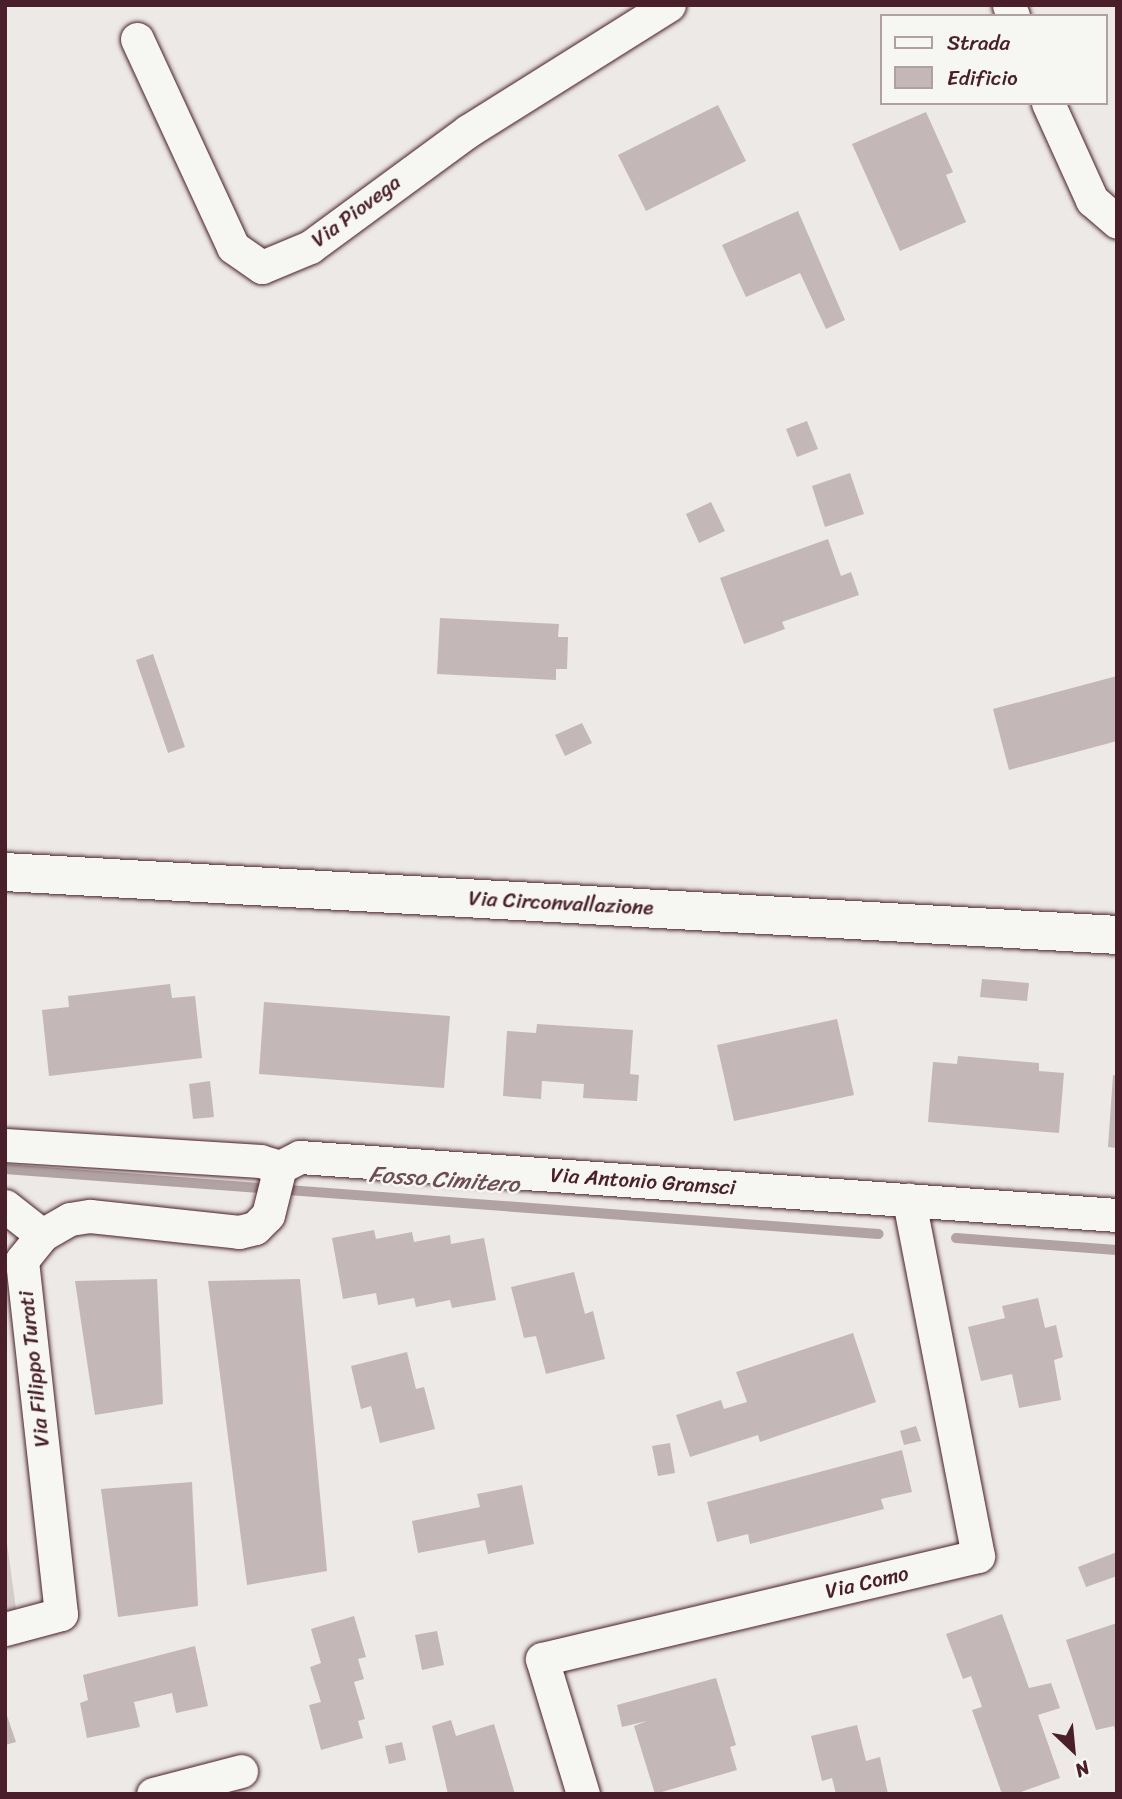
<!DOCTYPE html>
<html>
<head>
<meta charset="utf-8">
<style>
	body { margin:0 }
	#map { position:relative; width:1122px; height:1799px; overflow:hidden; background:#ece9e6; font-family:Sriracha,sans-serif }
	div>[style] { position:absolute }
	.green>* { inset:0; background:#d4cbca }
	.stream>* { height:10px; margin:-5px; padding:0 5px; transform-origin:5px; border-radius:5px; background:#b1a2a3 }
	.building>* { inset:0; background:#c4b7b7 }
	.roads { filter:drop-shadow(0 0 2px #4a1f2b) drop-shadow(0 0 2px #4a1f2b) }
	.minor>* { height:33px; margin:-16.5px; padding:0 16.5px; transform-origin:16.5px; border-radius:16.5px; background:#f6f6f2 }
	.secondary>* { height:38px; margin:-19px; padding:0 19px; transform-origin:19px; border-radius:19px; background:#f6f6f2 }
	span { translate:-50% -50%; white-space:nowrap; text-align:center; line-height:1.15; -webkit-text-stroke:5px #f6f6f2; paint-order:stroke }
	.street-label { font-size:21px; color:#4a1f2b }
	.water-label { font-size:23px; color:#6e4d55; font-style:italic }
	.frame { position:absolute; inset:0; border:7px solid #4a1f2b; pointer-events:none }
	.legend { position:absolute; left:880px; top:14px; width:228px; height:91px; box-sizing:border-box; background:#f6f6f2; border:2px solid #b1a0a2; margin:0; padding:9px 12px; list-style:none; font-size:21px; color:#4a1f2b }
	.legend li { display:flex; align-items:center; gap:14px; height:35px }
	.legend b { width:35px; border:2px solid #b1a0a2 }
	.north { position:absolute; left:1038px; top:1715px; width:70px; height:70px; -webkit-text-stroke:5px #f6f6f2; paint-order:stroke; rotate:154deg; font-size:19px; font-weight:700; line-height:28px; text-align:center; color:#4a1f2b }
	.north::after { content:''; display:block; margin:auto; width:24px; height:32px; background:#4a1f2b; clip-path:polygon(50% 0,100% 100%,50% 72%,0 100%) }
</style>
</head>
<body>
<div id="map">
	<div class="green">
		<div style="clip-path:polygon(5px 1529px,16px 1609px,5px 1611px)"></div>
	</div>
	<div class="stream">
		<div style="left:5px;top:1169px;width:876px;rotate:4.25deg"></div>
		<div style="left:956px;top:1238px;width:161px;rotate:4.3deg"></div>
	</div>
	<div class="building">
		<div style="clip-path:polygon(718px 105px,746px 161px,646px 211px,618px 155px)"></div>
		<div style="clip-path:polygon(926px 112px,953px 172px,946px 175px,966px 222px,900px 251px,852px 144px)"></div>
		<div style="clip-path:polygon(798px 211px,845px 320px,826px 329px,800px 273px,746px 297px,722px 245px)"></div>
		<div style="clip-path:polygon(807px 421px,818px 449px,797px 457px,786px 429px)"></div>
		<div style="clip-path:polygon(850px 473px,864px 514px,825px 527px,812px 486px)"></div>
		<div style="clip-path:polygon(711px 502px,725px 531px,699px 543px,686px 514px)"></div>
		<div style="clip-path:polygon(828px 539px,841px 576px,851px 572px,859px 595px,782px 622px,785px 629px,744px 644px,720px 578px)"></div>
		<div style="clip-path:polygon(440px 618px,559px 624px,558px 637px,568px 637px,567px 669px,556px 669px,556px 680px,437px 674px)"></div>
		<div style="clip-path:polygon(153px 654px,185px 747px,168px 753px,136px 660px)"></div>
		<div style="clip-path:polygon(1117px 676px,1117px 741px,1009px 770px,993px 709px)"></div>
		<div style="clip-path:polygon(582px 723px,592px 743px,565px 756px,555px 735px)"></div>
		<div style="clip-path:polygon(982px 979px,1029px 983px,1027px 1001px,980px 997px)"></div>
		<div style="clip-path:polygon(170px 984px,172px 998px,195px 996px,202px 1058px,49px 1076px,42px 1010px,69px 1007px,68px 996px)"></div>
		<div style="clip-path:polygon(264px 1002px,450px 1016px,444px 1088px,259px 1074px)"></div>
		<div style="clip-path:polygon(837px 1019px,854px 1095px,734px 1121px,717px 1045px)"></div>
		<div style="clip-path:polygon(537px 1024px,633px 1030px,630px 1074px,639px 1075px,637px 1101px,583px 1098px,584px 1084px,542px 1081px,541px 1099px,503px 1096px,507px 1031px,536px 1033px)"></div>
		<div style="clip-path:polygon(958px 1056px,1039px 1063px,1039px 1071px,1064px 1073px,1059px 1133px,928px 1122px,933px 1062px,957px 1064px)"></div>
		<div style="clip-path:polygon(1113px 1075px,1117px 1076px,1117px 1148px,1108px 1147px)"></div>
		<div style="clip-path:polygon(210px 1081px,214px 1117px,193px 1119px,189px 1084px)"></div>
		<div style="clip-path:polygon(374px 1230px,376px 1239px,412px 1232px,414px 1242px,450px 1235px,451px 1244px,484px 1238px,496px 1300px,452px 1308px,450px 1300px,416px 1307px,414px 1298px,378px 1305px,376px 1293px,343px 1299px,332px 1238px)"></div>
		<div style="clip-path:polygon(574px 1272px,585px 1314px,593px 1311px,605px 1359px,546px 1374px,536px 1336px,524px 1338px,511px 1287px)"></div>
		<div style="clip-path:polygon(157px 1279px,163px 1404px,95px 1415px,75px 1281px)"></div>
		<div style="clip-path:polygon(300px 1279px,327px 1571px,247px 1585px,208px 1281px)"></div>
		<div style="clip-path:polygon(1038px 1298px,1045px 1328px,1056px 1325px,1063px 1357px,1054px 1360px,1061px 1400px,1019px 1408px,1012px 1374px,981px 1381px,968px 1327px,1005px 1318px,1002px 1306px)"></div>
		<div style="clip-path:polygon(853px 1333px,876px 1402px,760px 1442px,758px 1435px,690px 1457px,676px 1415px,721px 1400px,724px 1409px,747px 1402px,736px 1372px)"></div>
		<div style="clip-path:polygon(407px 1352px,416px 1389px,424px 1387px,435px 1429px,380px 1443px,371px 1406px,361px 1409px,351px 1366px)"></div>
		<div style="clip-path:polygon(916px 1426px,921px 1441px,904px 1445px,900px 1431px)"></div>
		<div style="clip-path:polygon(670px 1443px,675px 1473px,658px 1476px,652px 1446px)"></div>
		<div style="clip-path:polygon(902px 1450px,912px 1492px,881px 1499px,884px 1509px,750px 1544px,748px 1534px,717px 1542px,707px 1502px)"></div>
		<div style="clip-path:polygon(192px 1482px,198px 1606px,118px 1617px,101px 1489px)"></div>
		<div style="clip-path:polygon(522px 1485px,534px 1544px,488px 1554px,485px 1540px,418px 1553px,412px 1521px,480px 1507px,477px 1494px)"></div>
		<div style="clip-path:polygon(1117px 1552px,1117px 1576px,1086px 1587px,1078px 1567px)"></div>
		<div style="clip-path:polygon(1002px 1614px,1029px 1688px,1051px 1683px,1060px 1708px,1038px 1715px,1060px 1778px,1015px 1794px,1002px 1794px,972px 1710px,982px 1707px,980px 1701px,971px 1676px,963px 1679px,946px 1634px)"></div>
		<div style="clip-path:polygon(354px 1616px,366px 1657px,358px 1659px,364px 1679px,354px 1682px,365px 1719px,358px 1721px,363px 1738px,321px 1750px,309px 1705px,321px 1702px,310px 1667px,321px 1663px,311px 1629px)"></div>
		<div style="clip-path:polygon(1117px 1623px,1117px 1734px,1116px 1734px,1114px 1726px,1096px 1730px,1066px 1640px)"></div>
		<div style="clip-path:polygon(437px 1631px,444px 1665px,422px 1670px,415px 1635px)"></div>
		<div style="clip-path:polygon(195px 1646px,208px 1706px,176px 1713px,172px 1693px,134px 1702px,140px 1727px,87px 1738px,80px 1703px,88px 1700px,83px 1675px)"></div>
		<div style="clip-path:polygon(716px 1678px,736px 1745px,730px 1747px,737px 1770px,655px 1794px,634px 1726px,647px 1721px,622px 1727px,617px 1705px)"></div>
		<div style="clip-path:polygon(5px 1710px,16px 1742px,5px 1745px)"></div>
		<div style="clip-path:polygon(451px 1720px,456px 1736px,494px 1724px,515px 1794px,448px 1794px,432px 1726px)"></div>
		<div style="clip-path:polygon(857px 1725px,866px 1761px,880px 1757px,888px 1794px,836px 1794px,832px 1778px,822px 1781px,811px 1736px)"></div>
		<div style="clip-path:polygon(402px 1742px,406px 1760px,389px 1764px,385px 1746px)"></div>
	</div>
	<div class="roads">
		<div class="minor">
			<div style="left:1009px;top:5px;width:12px;rotate:70deg"></div>
			<div style="left:137px;top:39px;width:229px;rotate:65.2deg"></div>
			<div style="left:233px;top:247px;width:35px;rotate:35deg"></div>
			<div style="left:262px;top:267px;width:52px;rotate:-22.6deg"></div>
			<div style="left:310px;top:247px;width:196px;rotate:-36.3deg"></div>
			<div style="left:468px;top:131px;width:237px;rotate:-32.1deg"></div>
			<div style="left:1048px;top:103px;width:107px;rotate:65.6deg"></div>
			<div style="left:1092px;top:200px;width:33px;rotate:41deg"></div>
			<div style="left:5px;top:1145px;width:256px;rotate:3.6deg"></div>
			<div style="left:260px;top:1161px;width:21px;rotate:17deg"></div>
			<div style="left:5px;top:1206px;width:47px;rotate:38.1deg"></div>
			<div style="left:5px;top:1629px;width:58px;rotate:-15deg"></div>
			<div style="left:61px;top:1614px;width:356px;rotate:-96.3deg"></div>
			<div style="left:22px;top:1260px;width:32px;rotate:-51deg"></div>
			<div style="left:42px;top:1235px;width:32px;rotate:-30deg"></div>
			<div style="left:70px;top:1219px;width:20px;rotate:-9deg"></div>
			<div style="left:90px;top:1216px;width:150px;rotate:6.1deg"></div>
			<div style="left:239px;top:1232px;width:16px;rotate:-14deg"></div>
			<div style="left:255px;top:1228px;width:18px;rotate:-45deg"></div>
			<div style="left:268px;top:1215px;width:49px;rotate:-76deg"></div>
			<div style="left:280px;top:1167px;width:22px;rotate:-27deg"></div>
			<div style="left:300px;top:1157px;width:819px;rotate:4.06deg"></div>
			<div style="left:153px;top:1794px;width:91px;rotate:-14.6deg"></div>
			<div style="left:583px;top:1794px;width:141px;rotate:-106.9deg"></div>
			<div style="left:542px;top:1659px;width:448px;rotate:-13.3deg"></div>
			<div style="left:978px;top:1556px;width:363px;rotate:-101deg"></div>
		</div>
		<div class="secondary">
			<div style="left:5px;top:872px;width:1114px;rotate:3.24deg"></div>
		</div>
	</div>
	<div class="street-label">
		<span style="left:356px;top:211px;rotate:-37deg">Via Piovega</span>
		<span style="left:561px;top:903px;rotate:3deg">Via Circonvallazione</span>
		<span style="left:643px;top:1181px;rotate:4deg">Via Antonio Gramsci</span>
		<span style="left:34px;top:1369px;rotate:-96deg">Via Filippo Turati</span>
		<span style="left:867px;top:1582px;rotate:-13deg">Via Como</span>
	</div>
	<div class="water-label">
		<span style="left:444px;top:1180px;rotate:4deg">Fosso Cimitero</span>
	</div>
	<div class="frame"></div>
	<ul class="legend">
	<li><b style="height:9px;background:#f6f6f2"></b>Strada</li>
	<li><b style="height:19px;background:#c4b7b7"></b>Edificio</li>
	</ul>
	<div class="north">N</div>
</div>
</body>
</html>
